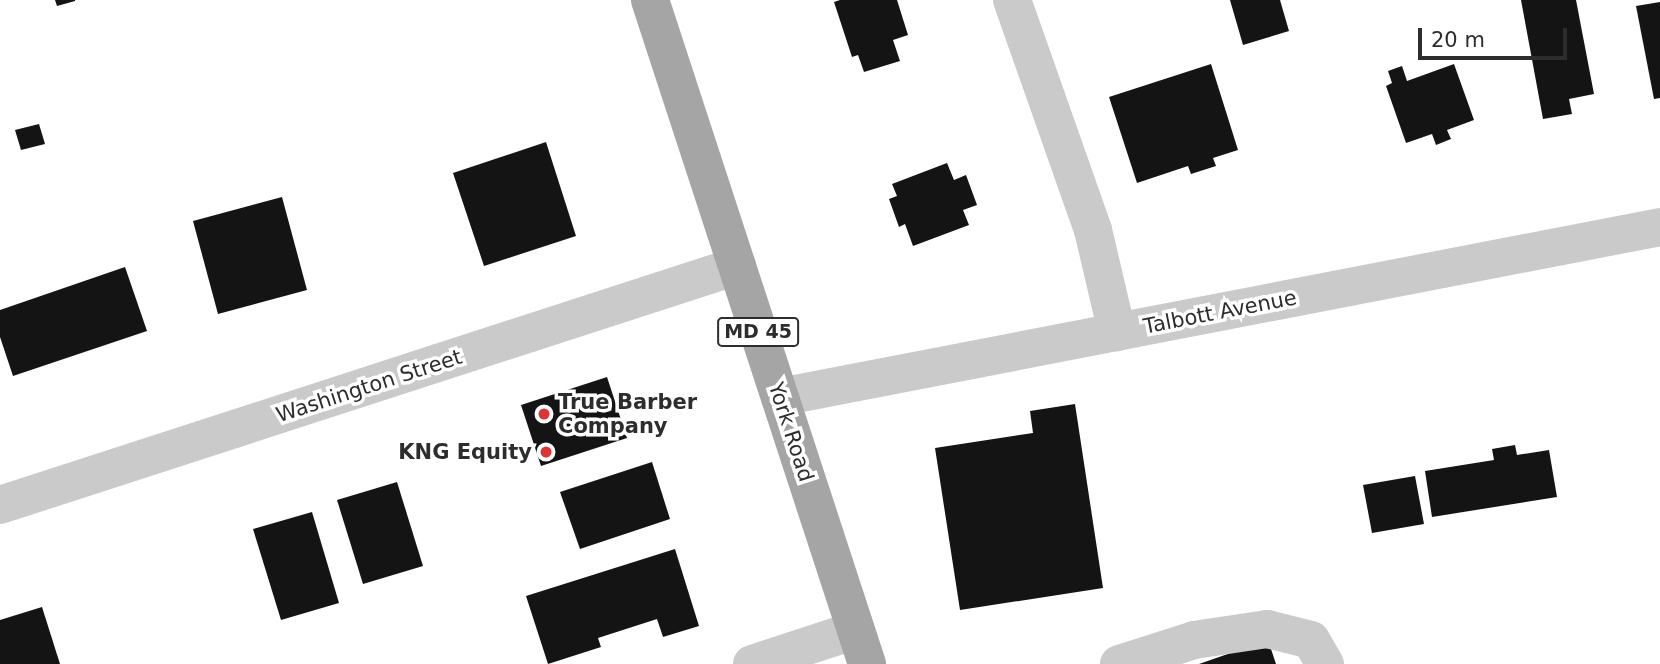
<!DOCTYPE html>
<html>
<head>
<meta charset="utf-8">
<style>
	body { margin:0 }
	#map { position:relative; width:1660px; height:664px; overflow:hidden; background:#fff; font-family:"DejaVu Sans",sans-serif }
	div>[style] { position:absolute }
	.building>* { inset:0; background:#141414 }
	.minor>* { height:38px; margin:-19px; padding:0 19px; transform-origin:19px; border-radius:19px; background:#cacaca }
	.major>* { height:38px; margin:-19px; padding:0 19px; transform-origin:19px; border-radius:19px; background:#a5a5a5 }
	.dots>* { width:19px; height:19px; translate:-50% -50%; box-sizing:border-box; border:4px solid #fff; border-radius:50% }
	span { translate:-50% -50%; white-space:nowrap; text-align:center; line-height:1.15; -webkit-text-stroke:7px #fff; paint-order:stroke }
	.shield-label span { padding:2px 5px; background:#fff; border:2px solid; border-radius:5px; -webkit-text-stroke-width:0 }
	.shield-label { font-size:19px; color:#2d2d2d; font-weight:700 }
	.street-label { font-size:21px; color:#2d2d2d }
	.poi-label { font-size:21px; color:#2d2d2d; font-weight:700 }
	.left { translate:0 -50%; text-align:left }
	.right { translate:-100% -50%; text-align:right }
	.scale { position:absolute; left:1418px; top:28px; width:149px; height:32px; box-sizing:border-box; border:4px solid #2d2d2d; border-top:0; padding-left:9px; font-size:21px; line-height:24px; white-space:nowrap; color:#2d2d2d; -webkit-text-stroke:5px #fff; paint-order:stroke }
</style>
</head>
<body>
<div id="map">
	<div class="building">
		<div style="clip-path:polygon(55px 0,75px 0,75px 1px,57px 6px)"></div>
		<div style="clip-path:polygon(840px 0,897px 0,908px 35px,893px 40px,900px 61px,864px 72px,858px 55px,852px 57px,834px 2px)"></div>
		<div style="clip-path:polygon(1230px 0,1280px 0,1289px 31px,1243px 45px)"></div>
		<div style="clip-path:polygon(1521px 0,1576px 0,1594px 94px,1569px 99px,1572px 114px,1543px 119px)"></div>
		<div style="clip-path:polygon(1660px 2px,1660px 98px,1654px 99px,1636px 6px)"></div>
		<div style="clip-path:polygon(1211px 64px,1238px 150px,1213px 158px,1216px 166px,1191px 174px,1188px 166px,1137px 183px,1109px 97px)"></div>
		<div style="clip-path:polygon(1454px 64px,1474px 120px,1447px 130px,1451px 139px,1436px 145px,1432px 134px,1406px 143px,1386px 86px,1392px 83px,1388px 71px,1402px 66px,1407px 81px)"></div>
		<div style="clip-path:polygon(39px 124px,45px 144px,21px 150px,15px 130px)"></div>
		<div style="clip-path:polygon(546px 142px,576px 236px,484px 266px,453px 173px)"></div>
		<div style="clip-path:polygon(947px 163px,954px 180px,966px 175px,977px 205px,963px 210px,969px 225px,913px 246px,905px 224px,899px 227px,889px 199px,897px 196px,892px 184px)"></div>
		<div style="clip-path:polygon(282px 197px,307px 290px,218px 314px,193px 221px)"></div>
		<div style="clip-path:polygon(125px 267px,147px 331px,13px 376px,0 337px,0 310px)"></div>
		<div style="clip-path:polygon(607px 377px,627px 438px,541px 466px,521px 405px)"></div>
		<div style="clip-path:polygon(1075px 404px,1103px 588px,960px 610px,935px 448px,1033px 433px,1030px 411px)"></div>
		<div style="clip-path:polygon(1515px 445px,1517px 455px,1549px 450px,1557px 497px,1432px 517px,1425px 471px,1494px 460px,1492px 449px)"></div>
		<div style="clip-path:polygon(652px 462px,670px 519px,580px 549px,560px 492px)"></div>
		<div style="clip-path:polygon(1415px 476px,1424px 524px,1372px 533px,1363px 485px)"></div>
		<div style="clip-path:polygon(397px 482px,423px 566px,363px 584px,337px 500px)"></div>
		<div style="clip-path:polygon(312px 512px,339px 603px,281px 620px,253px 529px)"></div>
		<div style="clip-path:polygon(675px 549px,699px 626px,663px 637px,657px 619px,598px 638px,601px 647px,548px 664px,526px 596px)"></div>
		<div style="clip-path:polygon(42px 607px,60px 664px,0 664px,0 620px)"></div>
		<div style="clip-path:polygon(1268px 640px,1276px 664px,1199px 664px)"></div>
	</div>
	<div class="minor">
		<div style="left:1012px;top:0;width:244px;rotate:70.6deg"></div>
		<div style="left:1093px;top:230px;width:105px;rotate:76.8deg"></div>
		<div style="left:780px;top:397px;width:896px;rotate:-10.93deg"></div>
		<div style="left:0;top:505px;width:775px;rotate:-17.97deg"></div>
		<div style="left:752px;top:664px;width:109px;rotate:-18.1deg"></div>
		<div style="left:1119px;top:664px;width:79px;rotate:-17.7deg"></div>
		<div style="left:1194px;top:640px;width:74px;rotate:-8.6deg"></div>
		<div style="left:1267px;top:629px;width:45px;rotate:14deg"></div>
		<div style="left:1311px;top:640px;width:28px;rotate:60deg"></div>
	</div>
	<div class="major">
		<div style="left:650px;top:0;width:699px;rotate:71.9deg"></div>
	</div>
	<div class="dots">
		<div style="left:544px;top:414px;background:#dd3537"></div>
		<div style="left:546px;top:452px;background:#dd3537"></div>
	</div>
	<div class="shield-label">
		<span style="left:758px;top:332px">MD 45</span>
	</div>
	<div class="street-label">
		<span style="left:1220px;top:312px;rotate:-11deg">Talbott Avenue</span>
		<span style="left:369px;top:386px;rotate:-18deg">Washington Street</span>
		<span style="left:791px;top:432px;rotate:72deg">York Road</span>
	</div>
	<div class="poi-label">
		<span class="left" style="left:558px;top:414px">True Barber<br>Company</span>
		<span class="right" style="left:532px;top:452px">KNG Equity</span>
	</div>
	<div class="scale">20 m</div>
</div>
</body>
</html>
